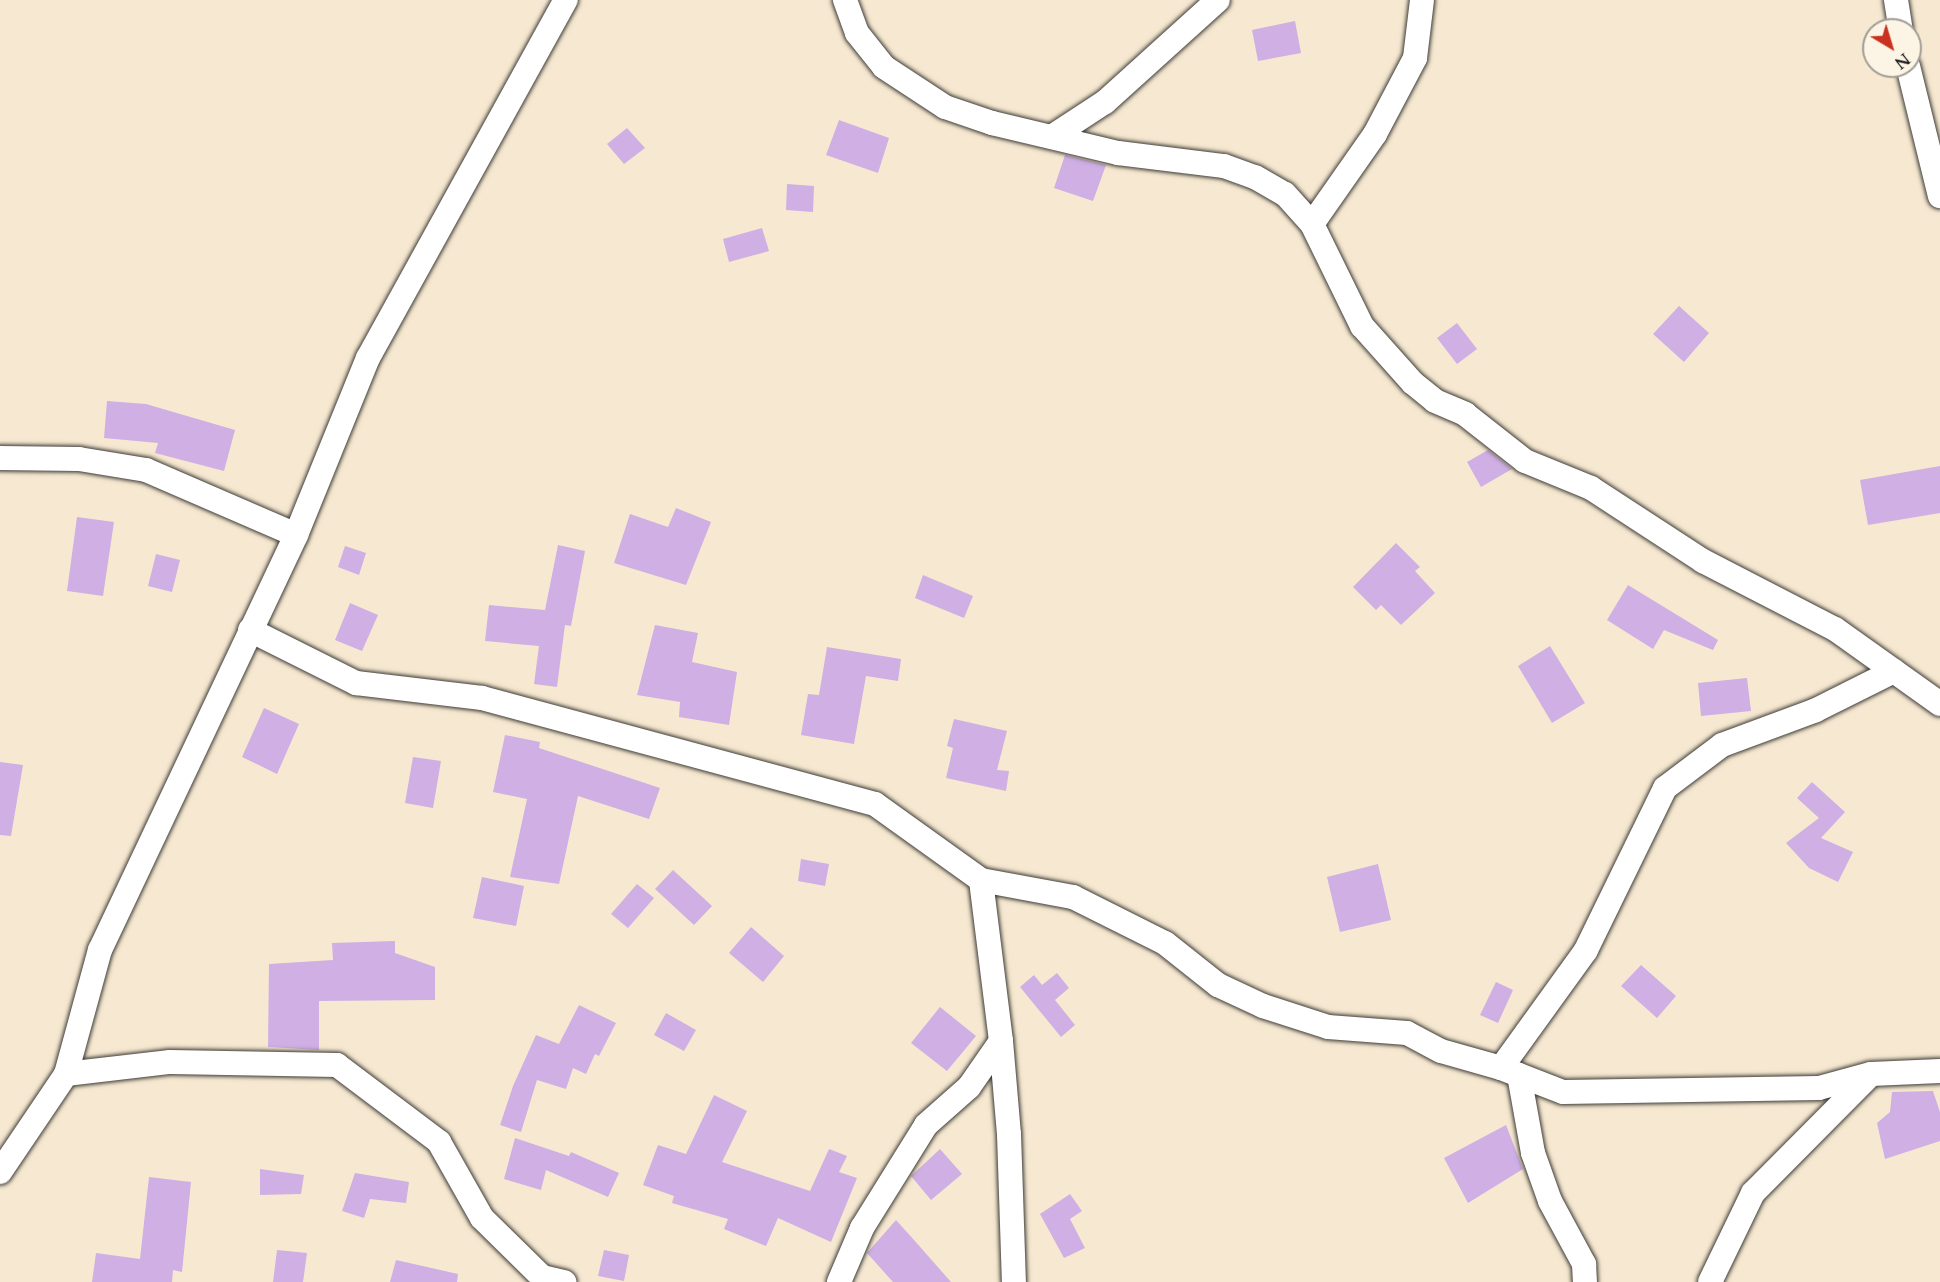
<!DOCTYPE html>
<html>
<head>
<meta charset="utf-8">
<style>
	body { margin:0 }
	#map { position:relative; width:1940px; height:1282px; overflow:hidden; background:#f7e9d1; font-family:Cardo,serif }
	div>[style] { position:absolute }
	.building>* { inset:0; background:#cfafe4 }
	.roads { filter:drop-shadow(0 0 2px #3d3b37) drop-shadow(0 0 2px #3d3b37) }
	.minor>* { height:24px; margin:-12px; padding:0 12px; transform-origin:12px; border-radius:12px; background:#fff }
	span { translate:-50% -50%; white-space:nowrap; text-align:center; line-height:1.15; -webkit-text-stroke:5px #fcf5e5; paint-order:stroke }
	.north { position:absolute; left:1862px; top:18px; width:60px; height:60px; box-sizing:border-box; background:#fcf5e5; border:2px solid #a29e95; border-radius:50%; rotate:142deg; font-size:16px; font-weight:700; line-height:24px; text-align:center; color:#1c1c1c }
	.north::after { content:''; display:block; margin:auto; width:21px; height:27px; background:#c8321e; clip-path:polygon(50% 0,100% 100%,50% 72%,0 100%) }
</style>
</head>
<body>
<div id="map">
	<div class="building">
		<div style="clip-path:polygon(1295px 21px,1301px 53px,1258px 61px,1252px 30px)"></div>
		<div style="clip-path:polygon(839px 120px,889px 138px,878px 173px,826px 155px)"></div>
		<div style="clip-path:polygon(627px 128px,645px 148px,624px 164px,607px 144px)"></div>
		<div style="clip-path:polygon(1065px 155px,1106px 165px,1093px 201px,1054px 188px)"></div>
		<div style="clip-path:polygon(787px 184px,814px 186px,813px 212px,786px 210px)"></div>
		<div style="clip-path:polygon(762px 228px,769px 251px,729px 262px,723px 239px)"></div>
		<div style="clip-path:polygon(1679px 306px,1709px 333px,1684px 362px,1653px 334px)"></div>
		<div style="clip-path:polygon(1457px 323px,1477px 349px,1457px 364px,1437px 338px)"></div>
		<div style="clip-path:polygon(107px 401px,146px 404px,235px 430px,224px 471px,155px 453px,158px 443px,104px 438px)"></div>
		<div style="clip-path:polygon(1488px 450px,1512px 469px,1481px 487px,1467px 462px)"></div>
		<div style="clip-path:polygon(1940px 466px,1940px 513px,1868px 525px,1860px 480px)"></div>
		<div style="clip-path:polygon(676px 508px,711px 522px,686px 585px,614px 563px,630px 514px,668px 527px)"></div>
		<div style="clip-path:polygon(77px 517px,114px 522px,103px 596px,67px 591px)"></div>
		<div style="clip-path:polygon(1396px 543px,1420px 567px,1415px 571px,1435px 593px,1401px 625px,1381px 605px,1376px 610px,1353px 587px)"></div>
		<div style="clip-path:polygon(558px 545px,585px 551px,571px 626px,565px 625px,557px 687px,534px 684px,539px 646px,485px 641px,489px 605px,545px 610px)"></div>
		<div style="clip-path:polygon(345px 546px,366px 553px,359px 575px,338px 567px)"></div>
		<div style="clip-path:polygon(156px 554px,180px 560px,172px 592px,148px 586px)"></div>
		<div style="clip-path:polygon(923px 575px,973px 596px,964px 618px,915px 598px)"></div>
		<div style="clip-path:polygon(1628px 585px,1718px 640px,1713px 650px,1664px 630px,1653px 649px,1607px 620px)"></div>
		<div style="clip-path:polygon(350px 603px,378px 615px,362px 651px,335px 640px)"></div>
		<div style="clip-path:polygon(655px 625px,698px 633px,692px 662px,737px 672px,729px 725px,679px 717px,680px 702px,637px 695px)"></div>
		<div style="clip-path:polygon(1550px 646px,1585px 703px,1552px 723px,1518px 666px)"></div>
		<div style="clip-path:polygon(827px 647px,901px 659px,898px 681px,866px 676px,854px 744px,801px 735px,808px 694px,819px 695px)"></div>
		<div style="clip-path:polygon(1747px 678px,1751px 711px,1701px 716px,1698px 683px)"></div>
		<div style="clip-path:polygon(264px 708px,299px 724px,277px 774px,242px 757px)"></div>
		<div style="clip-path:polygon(954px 719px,1007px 731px,997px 770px,1009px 771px,1006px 791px,946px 778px,953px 748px,947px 746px)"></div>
		<div style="clip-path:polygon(505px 735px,540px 742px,539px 748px,660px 788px,649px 819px,578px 796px,559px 884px,510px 877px,527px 799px,493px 792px)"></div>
		<div style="clip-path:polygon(413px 757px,441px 761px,433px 808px,405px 803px)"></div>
		<div style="clip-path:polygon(0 762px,23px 765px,11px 836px,0 835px)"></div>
		<div style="clip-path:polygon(1812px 782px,1845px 812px,1821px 838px,1853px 852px,1838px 882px,1809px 868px,1786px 843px,1819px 818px,1797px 798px)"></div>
		<div style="clip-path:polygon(801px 859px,829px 864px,825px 886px,798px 881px)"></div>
		<div style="clip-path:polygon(1378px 864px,1391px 920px,1340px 932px,1327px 877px)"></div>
		<div style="clip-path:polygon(673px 870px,712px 906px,694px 925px,655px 889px)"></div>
		<div style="clip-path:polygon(482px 877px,524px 886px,516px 926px,473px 918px)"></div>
		<div style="clip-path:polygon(637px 884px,654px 898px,628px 928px,611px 914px)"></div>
		<div style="clip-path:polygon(751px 927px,784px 956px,763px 982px,729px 953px)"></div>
		<div style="clip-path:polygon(395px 941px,395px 953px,435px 967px,435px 1000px,319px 1001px,319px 1050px,268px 1047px,269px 964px,333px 960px,332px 943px)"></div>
		<div style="clip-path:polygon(1641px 965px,1676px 996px,1657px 1018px,1621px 986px)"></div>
		<div style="clip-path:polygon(1057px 973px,1069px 988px,1055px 1000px,1075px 1025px,1061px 1037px,1020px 987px,1034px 975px,1042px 985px)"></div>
		<div style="clip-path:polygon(1496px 982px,1513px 990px,1498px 1023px,1480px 1015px)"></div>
		<div style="clip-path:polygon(579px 1005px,616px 1023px,599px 1056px,595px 1054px,586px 1074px,573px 1068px,566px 1089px,537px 1080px,521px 1132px,500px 1125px,513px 1086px,536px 1035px,559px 1044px)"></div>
		<div style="clip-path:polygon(940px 1007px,976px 1036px,947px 1071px,911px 1043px)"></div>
		<div style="clip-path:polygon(666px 1013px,696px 1030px,684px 1051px,654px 1035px)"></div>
		<div style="clip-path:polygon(1933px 1091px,1940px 1112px,1940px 1141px,1885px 1159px,1877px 1123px,1890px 1112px,1892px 1092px)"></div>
		<div style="clip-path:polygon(714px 1095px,747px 1111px,722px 1162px,810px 1191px,829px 1149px,847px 1156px,839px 1172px,857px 1178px,831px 1242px,778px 1218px,766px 1246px,724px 1229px,728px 1219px,672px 1203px,674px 1196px,643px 1185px,658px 1145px,686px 1154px)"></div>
		<div style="clip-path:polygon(1506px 1125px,1523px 1169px,1468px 1203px,1444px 1158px)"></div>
		<div style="clip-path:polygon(515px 1138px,569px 1156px,571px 1152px,619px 1173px,608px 1197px,546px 1170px,541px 1190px,504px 1179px)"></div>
		<div style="clip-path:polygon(940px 1149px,962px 1174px,931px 1200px,911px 1176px)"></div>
		<div style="clip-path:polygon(260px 1169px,304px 1175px,301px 1194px,260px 1195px)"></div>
		<div style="clip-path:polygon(355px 1173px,409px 1182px,406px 1203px,370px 1199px,364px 1218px,342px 1211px)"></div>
		<div style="clip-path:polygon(149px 1177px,191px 1182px,182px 1272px,173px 1270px,172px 1282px,92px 1282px,96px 1253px,140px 1259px)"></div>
		<div style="clip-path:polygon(1070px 1194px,1082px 1211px,1070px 1219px,1085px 1248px,1064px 1258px,1040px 1214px)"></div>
		<div style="clip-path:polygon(896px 1220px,914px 1240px,951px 1282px,893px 1282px,867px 1253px)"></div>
		<div style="clip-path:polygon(277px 1250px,307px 1253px,303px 1282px,273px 1282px)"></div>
		<div style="clip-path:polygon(604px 1250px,629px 1255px,624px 1281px,598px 1276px)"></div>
		<div style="clip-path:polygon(396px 1260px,458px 1274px,457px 1282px,390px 1282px)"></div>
	</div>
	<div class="roads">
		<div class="minor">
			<div style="left:845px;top:0;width:35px;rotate:70deg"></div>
			<div style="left:857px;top:33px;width:43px;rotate:51.5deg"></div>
			<div style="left:884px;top:67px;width:73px;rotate:33.3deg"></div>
			<div style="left:945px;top:107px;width:50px;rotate:18.8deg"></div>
			<div style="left:992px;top:123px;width:130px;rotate:13.4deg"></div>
			<div style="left:1118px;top:153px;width:107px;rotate:7deg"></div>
			<div style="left:1224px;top:166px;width:33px;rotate:20deg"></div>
			<div style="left:1255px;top:177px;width:34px;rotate:30deg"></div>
			<div style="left:1285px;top:194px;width:40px;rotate:48deg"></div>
			<div style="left:1312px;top:224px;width:114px;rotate:63.9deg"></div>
			<div style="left:1362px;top:326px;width:76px;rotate:48.2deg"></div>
			<div style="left:1413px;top:383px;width:28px;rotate:39deg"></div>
			<div style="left:1435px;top:401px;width:33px;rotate:23deg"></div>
			<div style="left:1465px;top:414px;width:76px;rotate:38.1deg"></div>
			<div style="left:1525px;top:461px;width:71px;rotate:22.2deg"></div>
			<div style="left:1591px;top:488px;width:134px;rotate:33.1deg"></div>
			<div style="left:1703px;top:561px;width:148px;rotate:27.3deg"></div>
			<div style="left:1835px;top:629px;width:129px;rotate:35.5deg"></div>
			<div style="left:1896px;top:0;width:30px;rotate:81deg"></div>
			<div style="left:1908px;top:66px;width:134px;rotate:76.2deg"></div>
			<div style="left:1053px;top:136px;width:62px;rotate:-33.2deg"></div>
			<div style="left:1105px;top:102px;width:152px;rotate:-42.1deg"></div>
			<div style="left:1312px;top:224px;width:110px;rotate:-55deg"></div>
			<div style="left:1375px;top:134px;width:86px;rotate:-62.2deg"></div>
			<div style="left:1415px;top:58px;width:58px;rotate:-83.1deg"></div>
			<div style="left:0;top:458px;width:79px;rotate:0.7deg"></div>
			<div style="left:79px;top:459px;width:68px;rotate:9.3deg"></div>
			<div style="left:146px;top:470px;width:163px;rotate:23.4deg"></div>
			<div style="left:250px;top:630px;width:119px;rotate:26.6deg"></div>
			<div style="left:356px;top:683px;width:127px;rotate:6.8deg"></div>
			<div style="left:482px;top:698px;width:407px;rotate:15.1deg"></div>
			<div style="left:875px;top:804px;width:130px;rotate:35.6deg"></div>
			<div style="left:981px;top:880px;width:94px;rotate:10.5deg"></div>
			<div style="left:1073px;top:897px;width:103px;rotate:26.6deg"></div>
			<div style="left:1165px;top:943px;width:68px;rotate:38.4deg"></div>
			<div style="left:1218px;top:985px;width:50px;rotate:25deg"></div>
			<div style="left:1263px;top:1006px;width:68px;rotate:17.9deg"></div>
			<div style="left:1328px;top:1027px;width:79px;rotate:4.3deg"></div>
			<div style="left:1407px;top:1033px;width:38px;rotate:28deg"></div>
			<div style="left:1441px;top:1051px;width:62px;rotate:15.8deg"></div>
			<div style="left:1501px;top:1068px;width:66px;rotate:21.2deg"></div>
			<div style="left:1563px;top:1092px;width:256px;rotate:-0.9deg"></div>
			<div style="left:1819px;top:1088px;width:54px;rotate:-15.1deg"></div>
			<div style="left:1871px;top:1074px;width:69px;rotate:-2.5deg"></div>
			<div style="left:1001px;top:1041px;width:93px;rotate:85.1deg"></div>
			<div style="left:1009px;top:1134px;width:148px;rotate:88.1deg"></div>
			<div style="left:1501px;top:1068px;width:145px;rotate:-54.2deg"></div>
			<div style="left:1586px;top:950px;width:180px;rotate:-64deg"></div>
			<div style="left:1665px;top:788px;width:71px;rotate:-37deg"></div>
			<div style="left:1722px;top:745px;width:100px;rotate:-20.4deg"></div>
			<div style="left:1816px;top:710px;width:87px;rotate:-26.6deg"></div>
			<div style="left:66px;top:1074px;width:105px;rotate:-6.6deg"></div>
			<div style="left:170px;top:1062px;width:167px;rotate:1deg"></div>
			<div style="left:337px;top:1065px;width:128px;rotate:37deg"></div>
			<div style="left:439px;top:1142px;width:87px;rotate:60.5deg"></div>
			<div style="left:482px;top:1218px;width:84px;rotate:44.5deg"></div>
			<div style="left:542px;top:1277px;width:23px;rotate:13deg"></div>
			<div style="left:1519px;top:1075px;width:79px;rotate:79.8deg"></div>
			<div style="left:1533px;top:1153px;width:51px;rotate:70.5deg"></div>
			<div style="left:1550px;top:1201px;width:72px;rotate:61.6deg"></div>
			<div style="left:1584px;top:1264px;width:18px;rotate:87deg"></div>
			<div style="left:0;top:1172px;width:118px;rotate:-56deg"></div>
			<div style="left:66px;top:1074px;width:129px;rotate:-74.7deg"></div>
			<div style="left:100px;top:950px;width:459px;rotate:-64.7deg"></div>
			<div style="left:296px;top:535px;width:191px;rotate:-67.9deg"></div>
			<div style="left:368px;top:358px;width:409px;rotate:-61.1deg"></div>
			<div style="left:839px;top:1282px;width:59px;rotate:-66.9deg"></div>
			<div style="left:862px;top:1228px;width:121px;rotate:-58.1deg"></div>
			<div style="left:926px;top:1125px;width:57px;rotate:-41.5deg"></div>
			<div style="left:969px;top:1087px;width:56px;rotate:-55.2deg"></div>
			<div style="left:1001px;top:1041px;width:162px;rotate:-97.1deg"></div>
			<div style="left:1710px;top:1282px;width:99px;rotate:-64.2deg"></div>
			<div style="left:1753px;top:1193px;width:165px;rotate:-45.2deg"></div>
		</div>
	</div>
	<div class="north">N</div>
</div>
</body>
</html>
